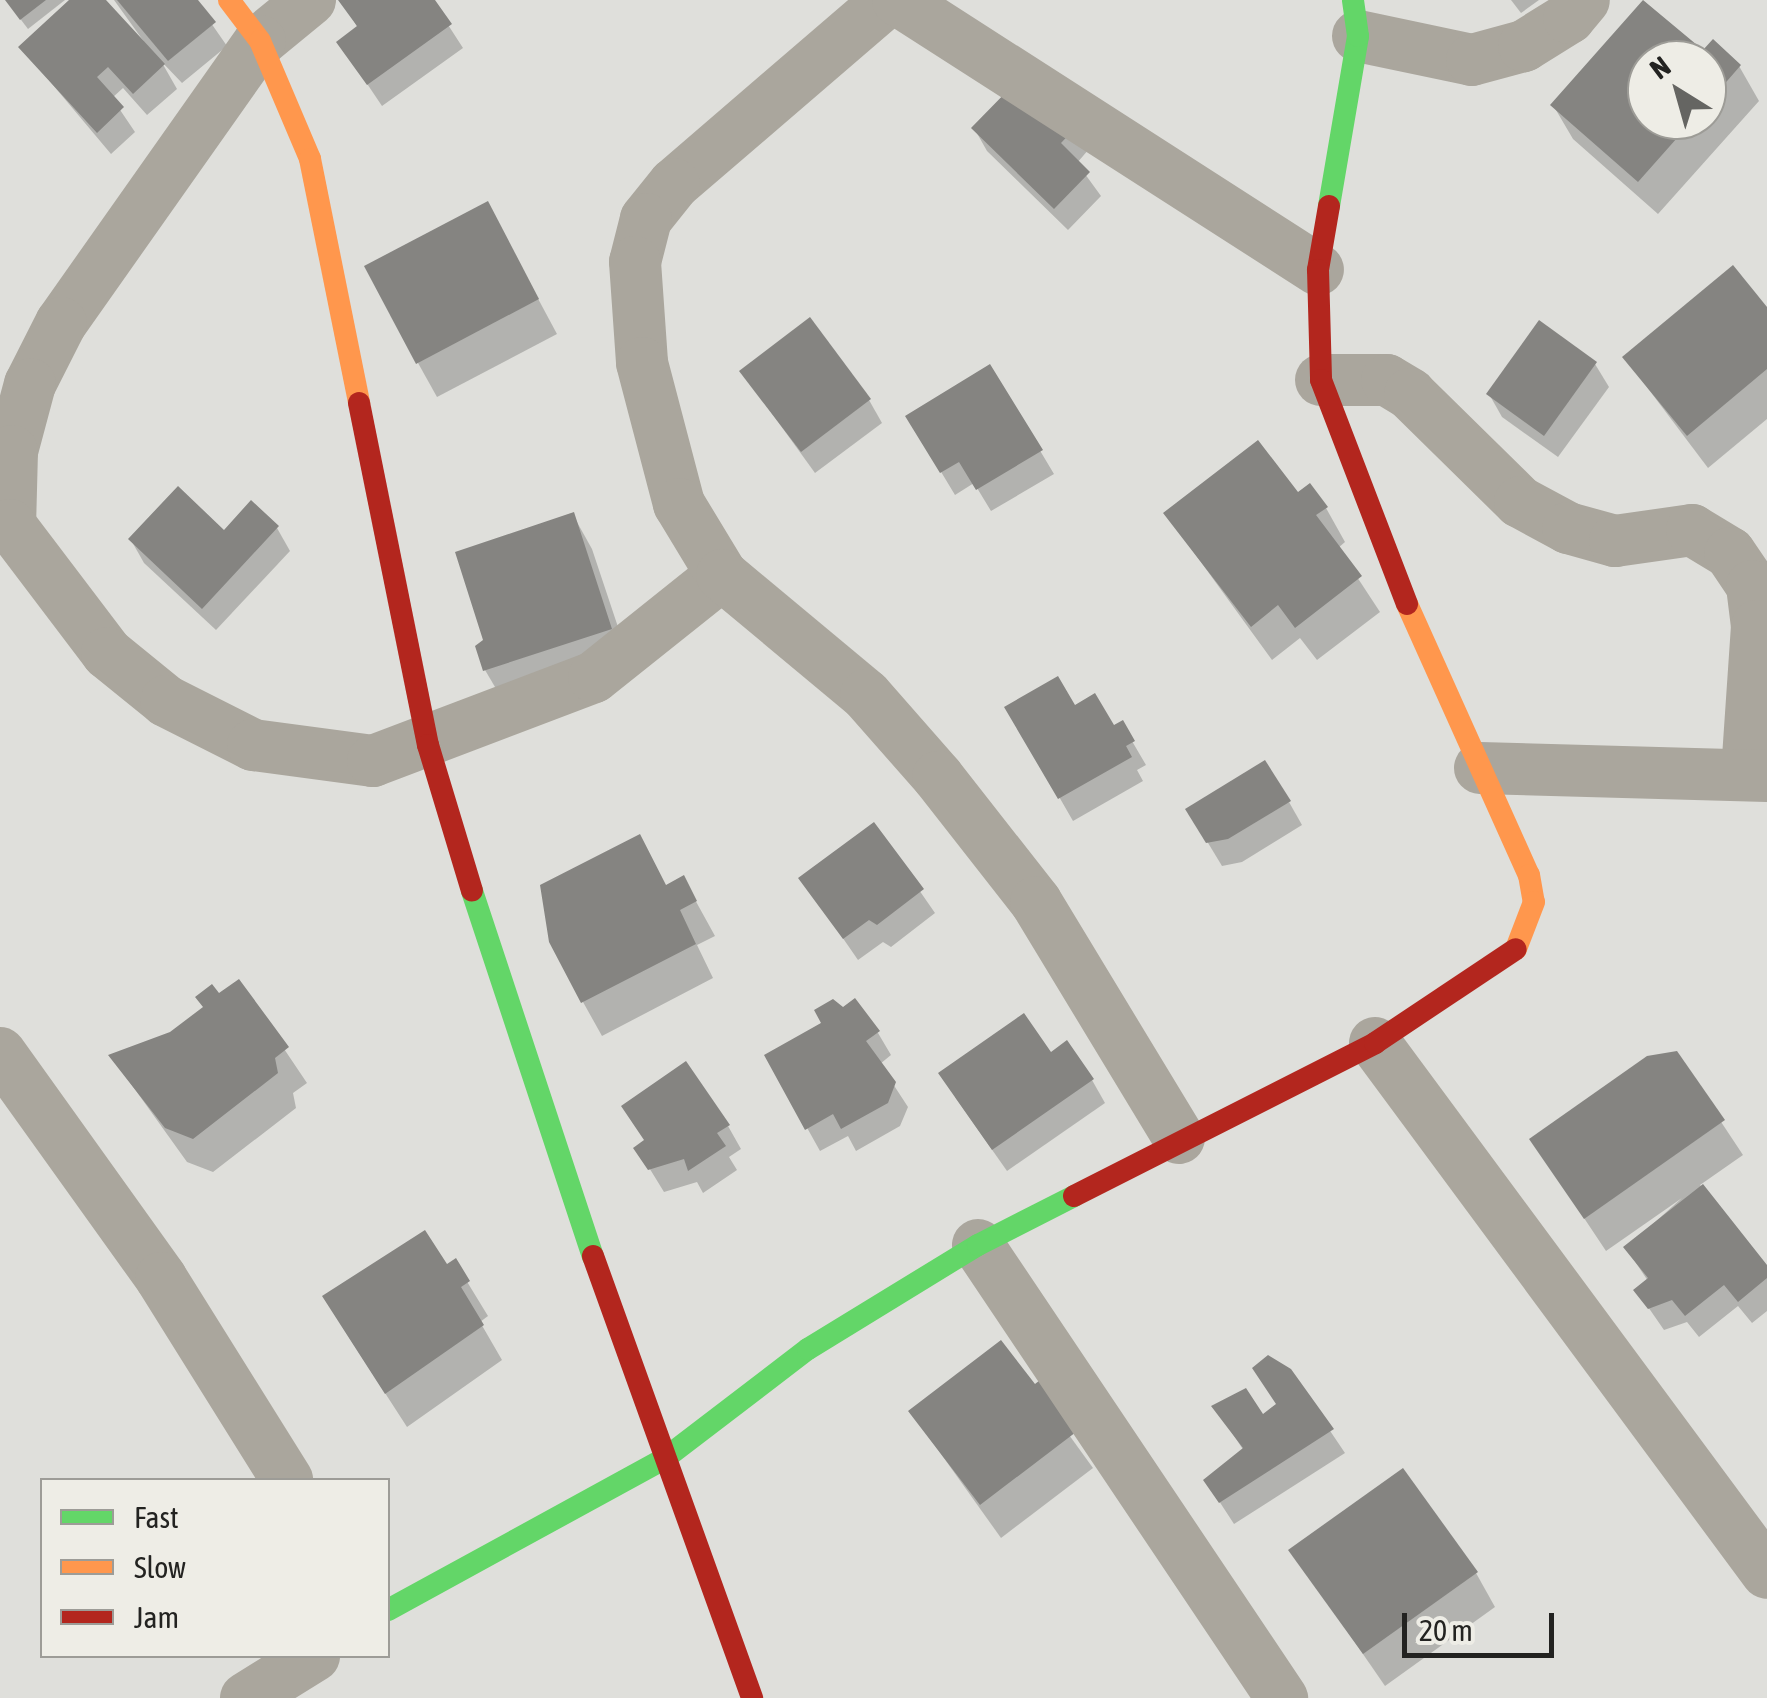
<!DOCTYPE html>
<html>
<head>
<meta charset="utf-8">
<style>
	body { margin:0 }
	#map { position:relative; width:1767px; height:1698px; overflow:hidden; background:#dfdfdb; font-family:"Asap Condensed",sans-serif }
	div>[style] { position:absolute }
	.shadow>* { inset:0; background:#0003 }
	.building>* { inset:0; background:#858481 }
	.street>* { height:52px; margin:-26px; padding:0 26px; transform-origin:26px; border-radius:26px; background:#aaa69d }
	.fast>* { height:22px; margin:-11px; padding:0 11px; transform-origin:11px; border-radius:11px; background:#63d668 }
	.slow>* { height:22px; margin:-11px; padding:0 11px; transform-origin:11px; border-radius:11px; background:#ff974d }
	.jam>* { height:22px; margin:-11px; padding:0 11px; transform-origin:11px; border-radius:11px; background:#b3261e }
	span { translate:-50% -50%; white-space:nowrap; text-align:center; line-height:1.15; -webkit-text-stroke:10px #eeede6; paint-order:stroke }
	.legend { position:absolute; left:40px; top:1478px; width:350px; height:180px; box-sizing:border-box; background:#eeede6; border:2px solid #9d9c97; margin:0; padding:12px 18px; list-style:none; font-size:30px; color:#232321 }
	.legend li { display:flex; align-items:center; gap:20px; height:50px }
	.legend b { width:50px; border:2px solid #9d9c97 }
	.north { position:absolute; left:1627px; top:40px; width:100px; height:100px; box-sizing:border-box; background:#eeede6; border:2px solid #9d9c97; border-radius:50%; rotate:323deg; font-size:28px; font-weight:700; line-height:40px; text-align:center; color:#232321 }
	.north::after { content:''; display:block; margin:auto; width:35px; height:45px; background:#656562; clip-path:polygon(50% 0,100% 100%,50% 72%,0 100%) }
	.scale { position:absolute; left:1402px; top:1613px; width:152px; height:45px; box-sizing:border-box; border:5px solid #232321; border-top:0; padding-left:12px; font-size:30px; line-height:35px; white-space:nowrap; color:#232321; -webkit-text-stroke:8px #eeede6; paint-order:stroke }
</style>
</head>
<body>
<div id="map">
	<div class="shadow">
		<div style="clip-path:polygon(6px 0,65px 0,28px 29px)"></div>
		<div style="clip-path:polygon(73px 0,103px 0,155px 57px,114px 0,195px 0,227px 46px,182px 83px,161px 61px,177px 89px,147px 115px,123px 88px,112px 98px,135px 132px,111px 154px,21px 47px)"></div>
		<div style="clip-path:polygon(341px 0,432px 0,463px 48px,382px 106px,339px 42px,358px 28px)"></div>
		<div style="clip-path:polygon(1511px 0,1539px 0,1521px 13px)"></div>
		<div style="clip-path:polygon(evenodd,1645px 2px,1703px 53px,1739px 66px,1759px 101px,1658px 214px,1573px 139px,1553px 105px,1645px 2px,1647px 60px,1707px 60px,1707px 120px,1647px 120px,1647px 60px)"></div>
		<div style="clip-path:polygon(1016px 85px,1089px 149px,1077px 163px,1101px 196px,1068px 230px,987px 151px,974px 128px)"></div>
		<div style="clip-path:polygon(506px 239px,557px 334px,437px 397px,418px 363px)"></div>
		<div style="clip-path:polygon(1767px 311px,1767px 419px,1708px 468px,1625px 358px)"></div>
		<div style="clip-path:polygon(1595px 364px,1609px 387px,1558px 457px,1502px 417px,1489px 394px)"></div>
		<div style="clip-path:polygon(990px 367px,1054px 474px,991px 511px,974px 483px,955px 495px,908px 417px)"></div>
		<div style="clip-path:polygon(742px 372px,869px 400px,882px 423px,815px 473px)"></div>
		<div style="clip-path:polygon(1298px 495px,1326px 508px,1345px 542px,1338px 548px,1380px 612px,1317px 660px,1300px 638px,1272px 660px,1166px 514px)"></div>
		<div style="clip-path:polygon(573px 515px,592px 549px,630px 663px,505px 704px,485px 670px,486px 641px)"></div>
		<div style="clip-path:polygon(277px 528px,290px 551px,216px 630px,144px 563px,131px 540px)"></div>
		<div style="clip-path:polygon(1008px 708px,1074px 708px,1113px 728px,1122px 724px,1146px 765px,1137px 770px,1143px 781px,1073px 821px)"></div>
		<div style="clip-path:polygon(1289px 802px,1302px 825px,1242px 862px,1222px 866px,1202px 833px)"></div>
		<div style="clip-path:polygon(874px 825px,935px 913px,891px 947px,883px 942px,858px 960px,802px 879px)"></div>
		<div style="clip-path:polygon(683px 878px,715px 936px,697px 945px,713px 978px,602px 1036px,583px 1002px,667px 887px)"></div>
		<div style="clip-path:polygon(239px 982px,307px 1083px,293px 1093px,296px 1108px,213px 1172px,187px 1162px,111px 1056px,171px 1034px)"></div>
		<div style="clip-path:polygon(843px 1010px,878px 1033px,891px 1055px,880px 1064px,908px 1107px,900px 1126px,856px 1151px,848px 1136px,820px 1151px,767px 1056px)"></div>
		<div style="clip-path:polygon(1676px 1054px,1743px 1155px,1700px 1185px,1767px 1269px,1767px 1311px,1752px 1323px,1738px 1306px,1699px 1337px,1687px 1322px,1664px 1330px,1637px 1291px,1648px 1281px,1626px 1248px,1682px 1198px,1606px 1251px,1532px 1140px)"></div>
		<div style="clip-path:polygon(1051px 1055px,1092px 1080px,1105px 1103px,1007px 1171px,955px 1097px)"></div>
		<div style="clip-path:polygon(728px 1126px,741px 1149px,729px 1157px,737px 1170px,703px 1193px,697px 1182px,664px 1192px,637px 1148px)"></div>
		<div style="clip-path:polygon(455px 1262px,488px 1316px,480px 1322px,502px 1360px,407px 1427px,345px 1331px)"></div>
		<div style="clip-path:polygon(1289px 1370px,1345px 1453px,1234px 1524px,1206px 1481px,1244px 1451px,1215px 1407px,1262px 1418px,1278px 1406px)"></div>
		<div style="clip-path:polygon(1035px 1388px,1093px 1468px,1001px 1538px,911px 1412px)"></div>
		<div style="clip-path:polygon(1292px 1551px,1476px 1573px,1495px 1607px,1385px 1686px)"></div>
	</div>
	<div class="building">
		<div style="clip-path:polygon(5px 0,46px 0,20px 20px)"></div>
		<div style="clip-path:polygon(69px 0,106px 0,165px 64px,133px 94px,108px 67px,97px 77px,124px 107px,97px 133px,18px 47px)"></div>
		<div style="clip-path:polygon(117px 0,198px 0,216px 22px,168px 61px)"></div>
		<div style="clip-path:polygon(338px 0,435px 0,452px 24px,367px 85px,336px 42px,357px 26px)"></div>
		<div style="clip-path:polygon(1643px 0,1703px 50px,1713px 39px,1741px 65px,1707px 104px,1707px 60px,1647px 60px,1647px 120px,1693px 120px,1638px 182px,1550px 105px)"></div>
		<div style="clip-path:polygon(1016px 82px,1078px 125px,1061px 143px,1090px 172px,1054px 209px,971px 128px)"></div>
		<div style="clip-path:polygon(488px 201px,539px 299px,416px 364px,364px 266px)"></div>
		<div style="clip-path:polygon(1733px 265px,1767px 307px,1767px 369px,1687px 436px,1622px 357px)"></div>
		<div style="clip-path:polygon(810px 317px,871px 399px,801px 452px,739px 371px)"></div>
		<div style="clip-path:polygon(1539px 320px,1597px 362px,1544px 436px,1486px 394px)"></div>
		<div style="clip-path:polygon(990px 364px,1043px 450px,976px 490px,959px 462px,940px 473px,905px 416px)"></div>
		<div style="clip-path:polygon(1258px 440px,1298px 492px,1310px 483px,1328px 507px,1316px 515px,1362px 576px,1295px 628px,1278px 605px,1251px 627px,1163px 513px)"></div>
		<div style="clip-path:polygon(178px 486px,224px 530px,251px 500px,279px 526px,202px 609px,128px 539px)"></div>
		<div style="clip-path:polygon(574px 512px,612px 629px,483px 671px,475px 646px,483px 640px,455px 552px)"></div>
		<div style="clip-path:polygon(1058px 676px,1075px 705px,1095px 693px,1114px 725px,1123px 720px,1135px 741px,1126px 746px,1132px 757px,1058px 799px,1004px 707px)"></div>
		<div style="clip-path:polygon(1265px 760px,1291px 801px,1228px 839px,1206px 843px,1185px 809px)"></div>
		<div style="clip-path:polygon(874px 822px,924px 889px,877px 925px,869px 920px,843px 939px,798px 878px)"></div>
		<div style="clip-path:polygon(640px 834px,666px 885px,684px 875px,697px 901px,680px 910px,696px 944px,581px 1003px,549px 942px,540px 885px)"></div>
		<div style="clip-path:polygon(239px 979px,289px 1047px,275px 1058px,278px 1073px,193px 1139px,165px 1128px,108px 1055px,170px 1032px,203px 1007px,195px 997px,212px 984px,219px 993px)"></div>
		<div style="clip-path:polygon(855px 998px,880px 1031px,866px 1041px,896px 1082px,888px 1103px,841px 1129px,833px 1114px,805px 1130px,764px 1055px,821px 1023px,814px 1010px,833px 999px,843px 1007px)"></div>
		<div style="clip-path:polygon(1024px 1013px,1051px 1052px,1067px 1040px,1094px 1079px,992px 1150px,938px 1073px)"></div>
		<div style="clip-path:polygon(1677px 1051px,1725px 1120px,1584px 1219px,1529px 1139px,1647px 1056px)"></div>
		<div style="clip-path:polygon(686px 1061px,730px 1125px,717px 1133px,726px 1146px,688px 1171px,684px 1159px,648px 1170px,633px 1148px,644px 1140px,621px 1106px)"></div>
		<div style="clip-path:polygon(1703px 1184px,1767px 1265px,1767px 1278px,1738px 1302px,1724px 1285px,1685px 1316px,1672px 1300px,1648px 1309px,1633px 1290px,1648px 1278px,1623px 1247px)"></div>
		<div style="clip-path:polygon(425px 1230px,447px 1264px,456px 1258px,470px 1281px,461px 1287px,484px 1325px,385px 1394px,322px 1296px)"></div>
		<div style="clip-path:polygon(1001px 1340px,1035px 1384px,1045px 1376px,1076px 1432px,980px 1505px,908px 1411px)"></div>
		<div style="clip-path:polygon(1268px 1355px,1291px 1369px,1334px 1429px,1219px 1503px,1203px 1480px,1243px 1448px,1211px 1406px,1246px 1388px,1263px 1414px,1276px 1404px,1252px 1368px)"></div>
		<div style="clip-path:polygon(1403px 1468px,1478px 1572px,1363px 1654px,1288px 1550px)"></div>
	</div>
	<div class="street">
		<div style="left:310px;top:0;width:65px;rotate:140.6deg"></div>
		<div style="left:260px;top:41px;width:345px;rotate:125.2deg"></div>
		<div style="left:61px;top:323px;width:68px;rotate:116.9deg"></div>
		<div style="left:30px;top:384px;width:69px;rotate:105deg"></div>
		<div style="left:12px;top:451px;width:74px;rotate:91.5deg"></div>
		<div style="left:10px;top:525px;width:161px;rotate:52.8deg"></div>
		<div style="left:107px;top:653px;width:76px;rotate:39.1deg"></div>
		<div style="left:166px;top:701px;width:97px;rotate:26.8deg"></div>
		<div style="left:253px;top:745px;width:121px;rotate:7.6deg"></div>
		<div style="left:373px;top:761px;width:236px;rotate:-20.8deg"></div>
		<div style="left:594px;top:677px;width:164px;rotate:-38.6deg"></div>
		<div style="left:888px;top:0;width:282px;rotate:139.3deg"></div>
		<div style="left:674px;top:184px;width:45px;rotate:128.7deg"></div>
		<div style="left:646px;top:219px;width:44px;rotate:104.3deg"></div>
		<div style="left:635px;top:262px;width:101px;rotate:86deg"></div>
		<div style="left:642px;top:363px;width:146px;rotate:75.3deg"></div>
		<div style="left:679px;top:504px;width:83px;rotate:58.8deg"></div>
		<div style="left:722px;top:575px;width:187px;rotate:39.8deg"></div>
		<div style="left:866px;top:695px;width:109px;rotate:48.7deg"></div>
		<div style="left:938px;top:777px;width:159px;rotate:51.9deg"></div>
		<div style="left:1036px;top:902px;width:276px;rotate:58.8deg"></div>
		<div style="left:898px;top:0;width:499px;rotate:32.7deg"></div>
		<div style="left:1358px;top:36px;width:116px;rotate:11.9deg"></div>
		<div style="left:1472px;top:60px;width:54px;rotate:-15.1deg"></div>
		<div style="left:1524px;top:46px;width:53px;rotate:-31.9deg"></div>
		<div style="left:1569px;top:18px;width:23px;rotate:-50deg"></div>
		<div style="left:1321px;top:380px;width:66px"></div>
		<div style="left:1387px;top:380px;width:27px;rotate:31deg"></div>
		<div style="left:1410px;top:394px;width:154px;rotate:44.5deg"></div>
		<div style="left:1520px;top:502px;width:55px;rotate:28.4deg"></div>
		<div style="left:1568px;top:528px;width:49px;rotate:15.5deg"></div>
		<div style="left:1615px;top:541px;width:78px;rotate:-8.1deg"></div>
		<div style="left:1692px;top:530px;width:44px;rotate:31.2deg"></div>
		<div style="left:1730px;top:553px;width:40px;rotate:56deg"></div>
		<div style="left:1752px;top:586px;width:40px;rotate:82.9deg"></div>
		<div style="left:1757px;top:626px;width:148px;rotate:93.9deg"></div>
		<div style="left:1480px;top:768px;width:287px;rotate:1.6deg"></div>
		<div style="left:1375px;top:1043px;width:659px;rotate:53.51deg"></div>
		<div style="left:0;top:1053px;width:277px;rotate:54.4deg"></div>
		<div style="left:161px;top:1278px;width:238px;rotate:58deg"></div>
		<div style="left:978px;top:1245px;width:546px;rotate:56.14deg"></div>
		<div style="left:246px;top:1698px;width:80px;rotate:-31.7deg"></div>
	</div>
	<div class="fast">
		<div style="left:1329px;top:206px;width:172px;rotate:-80.3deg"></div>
		<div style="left:1358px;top:36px;width:36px;rotate:-98deg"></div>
		<div style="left:472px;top:891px;width:385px;rotate:71.7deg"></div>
		<div style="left:388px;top:1610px;width:315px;rotate:-28.7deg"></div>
		<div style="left:664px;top:1459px;width:181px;rotate:-37.4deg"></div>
		<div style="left:808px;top:1349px;width:199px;rotate:-31.5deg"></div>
		<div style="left:978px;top:1245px;width:108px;rotate:-27deg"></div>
	</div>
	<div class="slow">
		<div style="left:229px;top:0;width:51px;rotate:52.9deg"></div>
		<div style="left:260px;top:41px;width:128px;rotate:67deg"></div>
		<div style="left:310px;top:159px;width:249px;rotate:78.6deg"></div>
		<div style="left:1407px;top:604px;width:297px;rotate:65.8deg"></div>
		<div style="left:1529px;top:875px;width:27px;rotate:80deg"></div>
		<div style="left:1534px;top:902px;width:50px;rotate:111deg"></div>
	</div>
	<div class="jam">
		<div style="left:1329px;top:206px;width:65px;rotate:99.8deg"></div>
		<div style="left:1318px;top:270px;width:110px;rotate:88.4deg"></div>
		<div style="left:1321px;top:380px;width:240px;rotate:69deg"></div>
		<div style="left:359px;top:403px;width:349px;rotate:78.6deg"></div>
		<div style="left:428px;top:745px;width:152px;rotate:73.2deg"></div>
		<div style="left:1074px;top:1196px;width:338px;rotate:-26.9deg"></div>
		<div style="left:1375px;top:1043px;width:169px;rotate:-33.7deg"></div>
		<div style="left:593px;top:1256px;width:470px;rotate:70.2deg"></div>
	</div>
	<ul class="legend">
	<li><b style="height:12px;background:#63d668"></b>Fast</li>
	<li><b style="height:12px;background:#ff974d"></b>Slow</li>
	<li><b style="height:12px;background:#b3261e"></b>Jam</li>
	</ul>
	<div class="north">N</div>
	<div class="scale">20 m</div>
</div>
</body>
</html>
